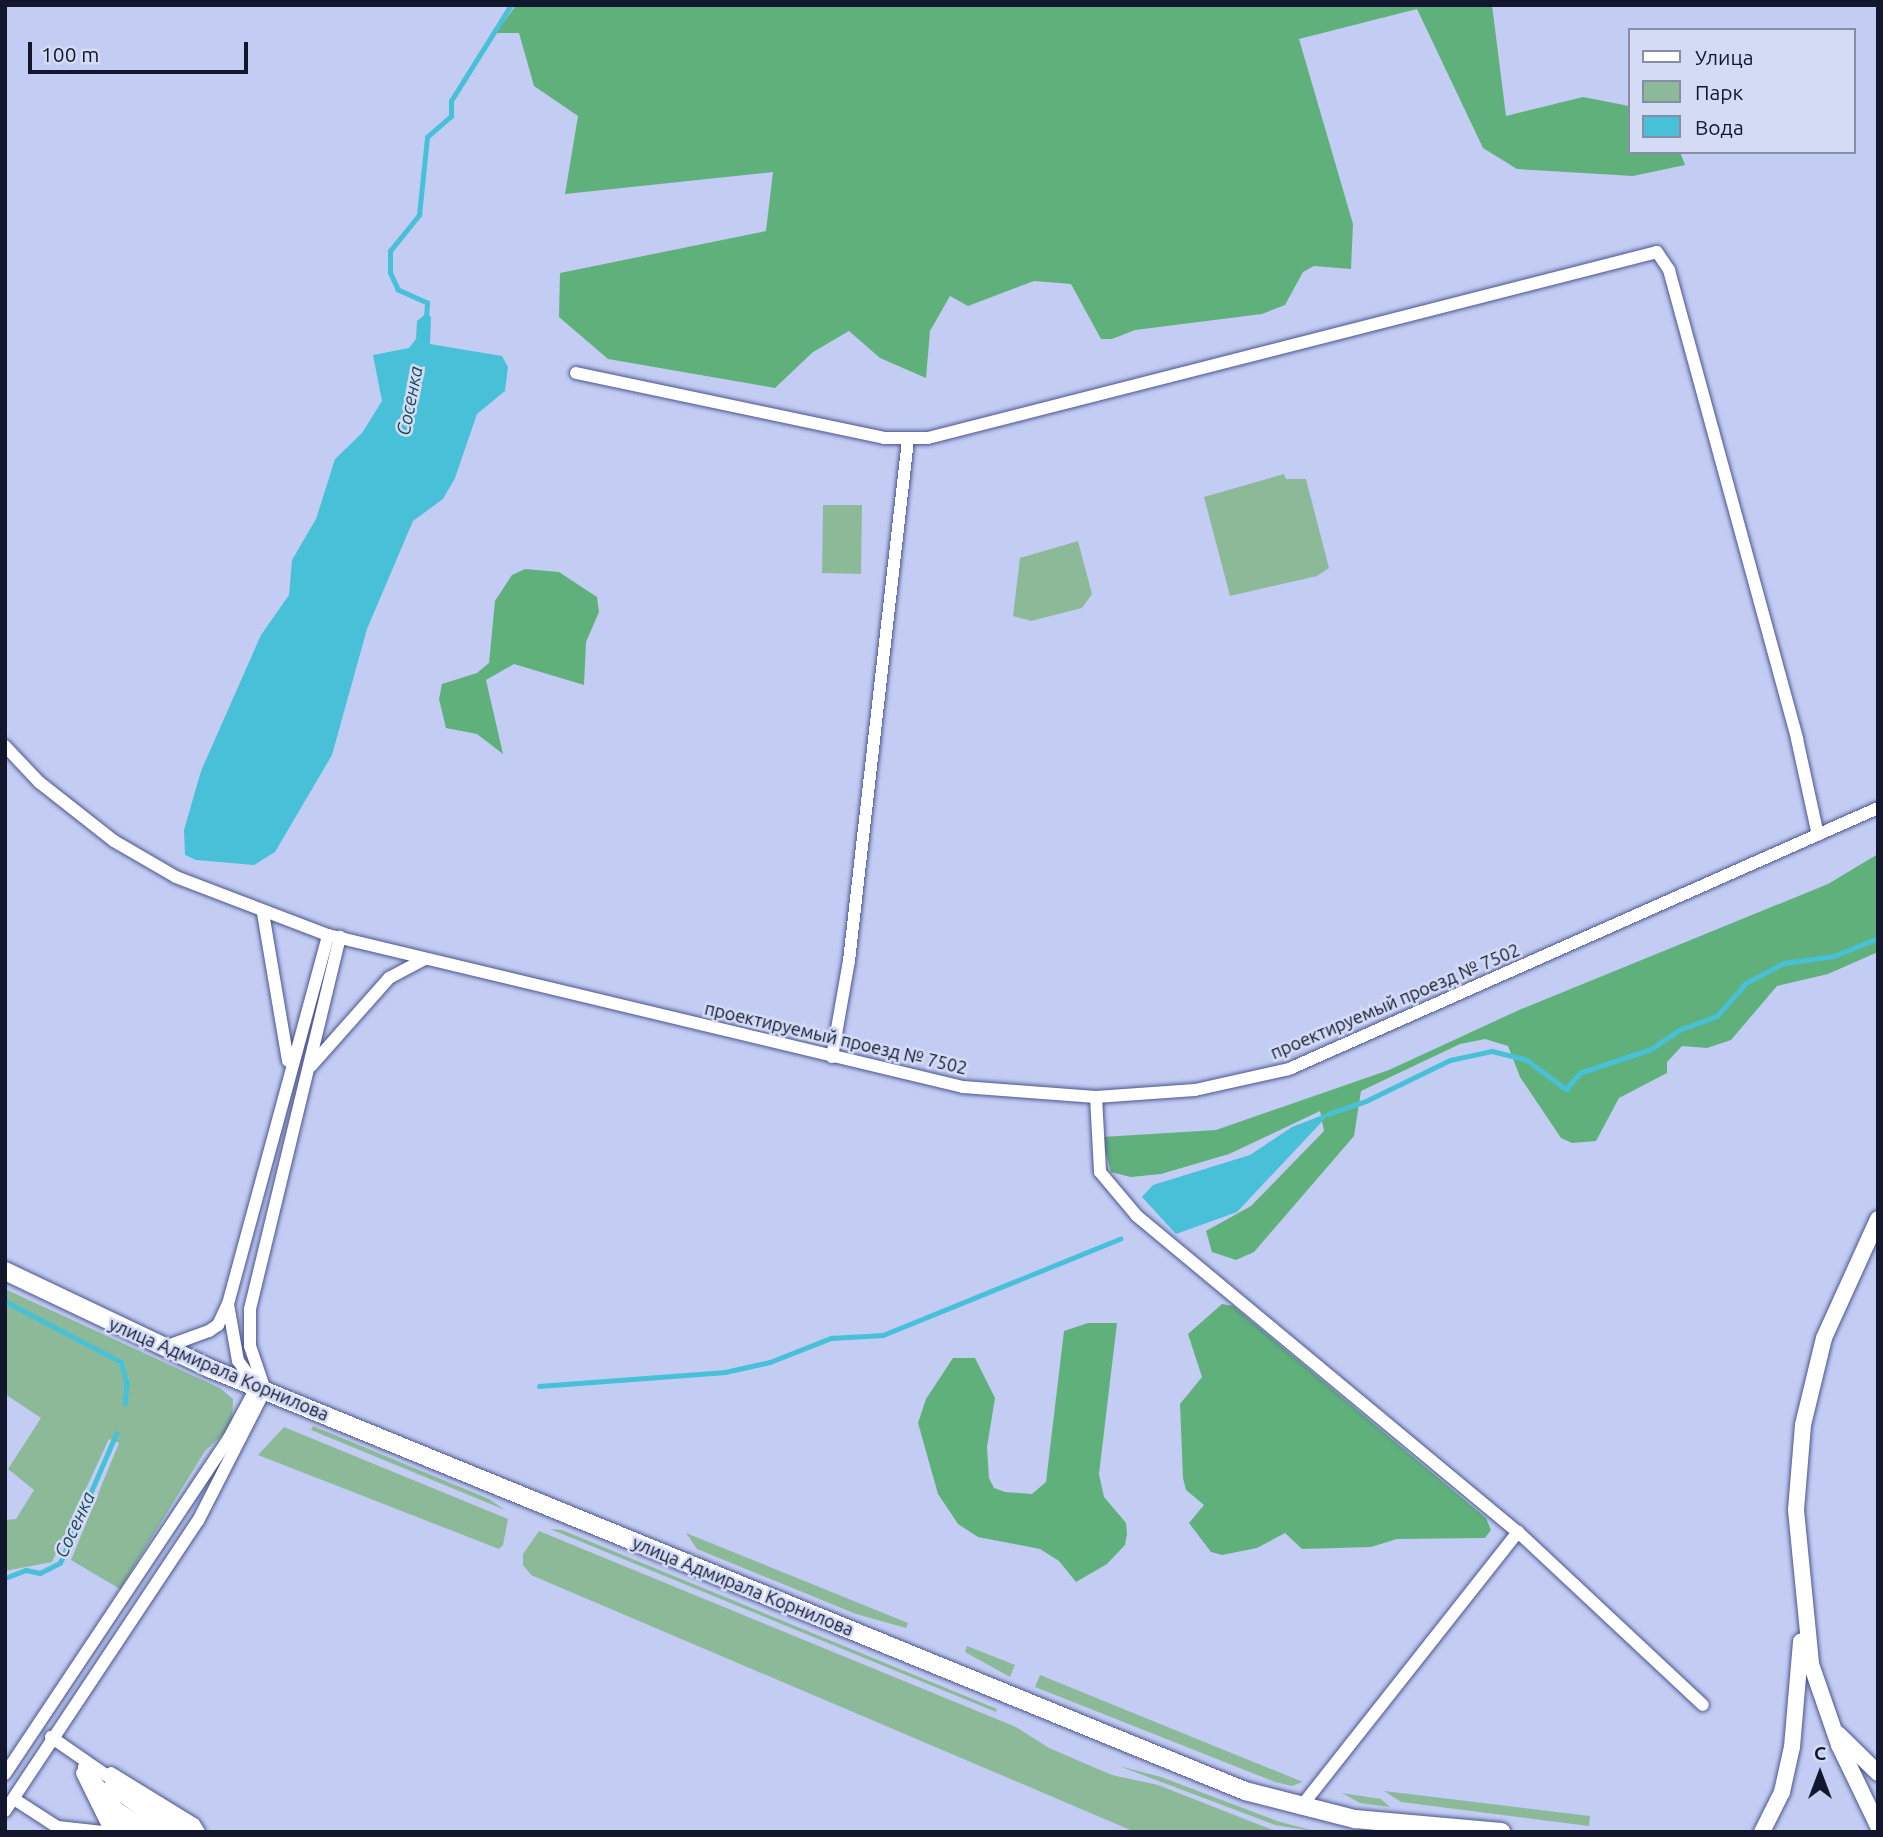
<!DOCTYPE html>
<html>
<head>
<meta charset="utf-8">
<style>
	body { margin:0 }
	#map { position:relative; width:1883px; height:1837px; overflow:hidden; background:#c3cdf4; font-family:Ubuntu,sans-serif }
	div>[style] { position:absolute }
	.green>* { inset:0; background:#8cba99 }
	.forest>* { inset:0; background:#60b07c }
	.water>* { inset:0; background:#47c0d8 }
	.stream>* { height:4.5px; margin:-2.25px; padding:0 2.25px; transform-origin:2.25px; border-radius:2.25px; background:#47c0d8 }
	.roads { filter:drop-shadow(0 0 2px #4b568e) drop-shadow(0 0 2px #4b568e) }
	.minor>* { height:12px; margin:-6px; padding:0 6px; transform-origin:6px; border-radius:6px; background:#fff }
	.tertiary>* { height:16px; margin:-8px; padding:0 8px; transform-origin:8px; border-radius:8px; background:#fff }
	.secondary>* { height:18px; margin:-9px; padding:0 9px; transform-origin:9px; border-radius:9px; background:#fff }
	span { translate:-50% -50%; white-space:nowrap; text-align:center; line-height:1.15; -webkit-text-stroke:5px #d4dbf5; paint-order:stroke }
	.street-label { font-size:18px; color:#12172e }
	.water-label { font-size:19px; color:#174b55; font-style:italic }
	.frame { position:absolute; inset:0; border:7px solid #12172e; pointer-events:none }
	.legend { position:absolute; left:1628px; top:28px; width:228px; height:126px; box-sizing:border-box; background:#d4dbf5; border:2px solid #868da5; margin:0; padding:9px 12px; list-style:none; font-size:21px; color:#12172e }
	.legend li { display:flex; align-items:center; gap:14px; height:35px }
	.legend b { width:35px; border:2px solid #868da5 }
	.north { position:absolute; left:1785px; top:1739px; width:70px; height:70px; -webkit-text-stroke:5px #d4dbf5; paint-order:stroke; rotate:0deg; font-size:19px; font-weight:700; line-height:28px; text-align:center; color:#12172e }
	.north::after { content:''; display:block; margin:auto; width:24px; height:32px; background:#12172e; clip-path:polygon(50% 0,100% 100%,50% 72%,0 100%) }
	.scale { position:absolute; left:28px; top:42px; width:220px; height:32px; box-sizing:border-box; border:4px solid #12172e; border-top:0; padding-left:9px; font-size:21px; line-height:24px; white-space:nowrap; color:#12172e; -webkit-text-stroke:5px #d4dbf5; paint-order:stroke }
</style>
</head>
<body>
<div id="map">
	<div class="green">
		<div style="clip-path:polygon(1284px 474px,1286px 479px,1306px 479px,1329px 568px,1317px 576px,1230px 596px,1204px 497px)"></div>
		<div style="clip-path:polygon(823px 505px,862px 505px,861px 574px,822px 573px)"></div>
		<div style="clip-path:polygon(1078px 541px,1092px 594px,1082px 608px,1031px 621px,1013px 616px,1020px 558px)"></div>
		<div style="clip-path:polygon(5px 1289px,220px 1388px,233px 1399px,232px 1426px,205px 1451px,120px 1589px,71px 1560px,119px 1443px,109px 1439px,52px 1562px,5px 1571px,5px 1520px,16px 1519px,34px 1490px,8px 1469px,41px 1418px,5px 1394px)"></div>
		<div style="clip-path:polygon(313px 1426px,489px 1499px,505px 1510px,311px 1430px)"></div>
		<div style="clip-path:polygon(284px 1427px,508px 1519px,503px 1545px,499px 1549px,258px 1455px)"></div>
		<div style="clip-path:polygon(550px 1529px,562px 1530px,997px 1709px,996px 1712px)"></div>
		<div style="clip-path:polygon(539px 1531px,1016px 1727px,1049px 1748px,1112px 1775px,1158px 1785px,1278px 1832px,1135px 1832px,531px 1575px,523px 1565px,523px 1554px)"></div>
		<div style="clip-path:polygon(686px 1533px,908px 1623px,906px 1628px,856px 1614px,697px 1549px)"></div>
		<div style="clip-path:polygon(967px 1646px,1015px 1665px,1010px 1677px,965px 1652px)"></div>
		<div style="clip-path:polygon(1040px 1675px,1303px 1782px,1292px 1786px,1275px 1782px,1035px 1687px)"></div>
		<div style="clip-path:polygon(1119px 1766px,1161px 1777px,1277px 1821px,1318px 1832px,1275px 1825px)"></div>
		<div style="clip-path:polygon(1384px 1791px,1590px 1816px,1589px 1826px,1401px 1802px)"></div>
		<div style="clip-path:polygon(1342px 1793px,1381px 1799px,1390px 1807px,1360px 1803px)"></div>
	</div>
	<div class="forest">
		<div style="clip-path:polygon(516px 5px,1492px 5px,1506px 116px,1583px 97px,1629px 106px,1629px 152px,1680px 152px,1685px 165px,1633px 176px,1517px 169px,1483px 148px,1417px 9px,1299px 39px,1353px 224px,1351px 269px,1314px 266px,1303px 272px,1285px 305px,1262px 314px,1135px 330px,1112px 339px,1101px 339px,1071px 284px,1034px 281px,968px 306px,950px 296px,930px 331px,926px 378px,880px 358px,849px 331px,813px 352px,775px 388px,608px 359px,559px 317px,560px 273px,766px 231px,773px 172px,565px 194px,578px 116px,534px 86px,519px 33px,496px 33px)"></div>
		<div style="clip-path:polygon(525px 569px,559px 572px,597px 597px,599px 612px,586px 642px,584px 685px,514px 664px,486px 680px,503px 754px,477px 734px,446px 728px,439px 699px,442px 684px,477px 673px,489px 663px,495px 601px,512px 575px)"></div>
		<div style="clip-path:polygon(1878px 854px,1878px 952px,1828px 974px,1777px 986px,1731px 1040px,1707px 1048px,1682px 1046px,1667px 1062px,1667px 1073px,1619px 1098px,1596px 1141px,1572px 1143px,1561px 1138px,1520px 1077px,1508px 1046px,1485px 1039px,1460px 1044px,1361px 1091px,1354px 1136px,1254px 1252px,1236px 1260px,1212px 1252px,1206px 1231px,1251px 1206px,1324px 1131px,1320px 1111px,1229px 1154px,1161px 1174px,1131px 1177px,1111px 1172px,1102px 1137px,1216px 1130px,1389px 1070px,1519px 1010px,1828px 884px)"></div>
		<div style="clip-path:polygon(1222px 1304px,1233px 1306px,1486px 1518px,1491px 1530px,1485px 1538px,1397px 1539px,1371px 1547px,1302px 1549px,1285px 1533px,1257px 1548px,1222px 1555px,1211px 1552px,1189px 1523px,1204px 1505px,1186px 1490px,1183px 1478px,1180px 1404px,1202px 1377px,1188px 1334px)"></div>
		<div style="clip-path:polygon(1088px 1323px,1117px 1323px,1099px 1474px,1104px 1497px,1126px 1523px,1127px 1534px,1125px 1545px,1107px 1564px,1076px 1582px,1059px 1561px,1040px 1549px,978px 1537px,958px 1524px,938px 1494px,918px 1423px,926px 1399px,953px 1358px,975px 1358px,995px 1398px,987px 1447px,989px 1478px,994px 1488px,1005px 1492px,1032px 1494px,1046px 1482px,1064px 1331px)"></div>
	</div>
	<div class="water">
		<div style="clip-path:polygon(427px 313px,431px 317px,430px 344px,502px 356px,508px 367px,505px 391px,477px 414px,455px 478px,443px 499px,413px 521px,367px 629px,332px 755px,275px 852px,254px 865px,196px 860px,185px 855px,184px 830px,201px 771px,261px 635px,289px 595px,292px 560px,316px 519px,335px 459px,362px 433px,382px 401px,373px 355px,409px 348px,416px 339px,417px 321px)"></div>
		<div style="clip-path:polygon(1331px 1112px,1237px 1212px,1176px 1234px,1142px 1197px,1153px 1185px,1250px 1155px,1292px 1127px)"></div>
	</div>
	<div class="stream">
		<div style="left:426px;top:318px;width:15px;rotate:-86deg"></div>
		<div style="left:427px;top:303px;width:32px;rotate:-156deg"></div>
		<div style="left:398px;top:290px;width:19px;rotate:-115deg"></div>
		<div style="left:390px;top:273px;width:22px;rotate:-90deg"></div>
		<div style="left:390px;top:251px;width:46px;rotate:-51.1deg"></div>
		<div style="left:419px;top:215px;width:78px;rotate:-84.1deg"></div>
		<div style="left:427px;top:137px;width:32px;rotate:-41deg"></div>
		<div style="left:451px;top:116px;width:15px;rotate:-90deg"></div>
		<div style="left:451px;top:101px;width:113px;rotate:-58deg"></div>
		<div style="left:1328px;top:1114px;width:40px;rotate:-18.9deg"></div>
		<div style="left:1366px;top:1101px;width:93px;rotate:-26deg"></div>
		<div style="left:1450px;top:1060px;width:43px;rotate:-12.1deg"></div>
		<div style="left:1492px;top:1051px;width:36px;rotate:14deg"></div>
		<div style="left:1527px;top:1060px;width:49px;rotate:36.6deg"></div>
		<div style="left:1566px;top:1089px;width:21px;rotate:-49deg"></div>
		<div style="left:1580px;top:1073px;width:75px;rotate:-18.7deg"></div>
		<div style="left:1651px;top:1049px;width:34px;rotate:-34deg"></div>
		<div style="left:1679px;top:1030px;width:40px;rotate:-20.2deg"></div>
		<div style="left:1717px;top:1016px;width:44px;rotate:-48.7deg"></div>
		<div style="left:1746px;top:983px;width:43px;rotate:-27.8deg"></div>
		<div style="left:1784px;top:963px;width:50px;rotate:-8deg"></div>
		<div style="left:1834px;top:956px;width:48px;rotate:-22.2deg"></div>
		<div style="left:5px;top:1301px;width:131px;rotate:27.7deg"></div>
		<div style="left:121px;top:1362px;width:22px;rotate:74deg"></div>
		<div style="left:127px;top:1383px;width:21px;rotate:95deg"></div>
		<div style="left:539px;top:1386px;width:187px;rotate:-4.3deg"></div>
		<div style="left:725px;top:1372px;width:46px;rotate:-12.5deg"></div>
		<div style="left:770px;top:1362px;width:66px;rotate:-21.5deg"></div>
		<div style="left:831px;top:1338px;width:52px;rotate:-3.3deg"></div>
		<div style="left:883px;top:1335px;width:256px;rotate:-22.1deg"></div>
		<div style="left:5px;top:1578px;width:22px;rotate:-21deg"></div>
		<div style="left:26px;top:1570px;width:14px;rotate:12deg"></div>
		<div style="left:40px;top:1573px;width:22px;rotate:-27deg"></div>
		<div style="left:60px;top:1563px;width:141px;rotate:-66.5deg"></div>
	</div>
	<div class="roads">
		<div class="minor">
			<div style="left:576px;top:373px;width:315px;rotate:11.9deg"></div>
			<div style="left:884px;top:438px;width:44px"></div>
			<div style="left:928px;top:438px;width:752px;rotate:-14.31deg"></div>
			<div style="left:1657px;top:252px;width:22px;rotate:56deg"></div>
			<div style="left:1669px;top:270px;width:486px;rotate:74.7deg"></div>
			<div style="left:1797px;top:739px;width:98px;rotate:77.7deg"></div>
			<div style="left:5px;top:746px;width:50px;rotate:46.6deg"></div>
			<div style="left:39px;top:782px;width:95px;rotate:38.2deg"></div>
			<div style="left:114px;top:841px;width:72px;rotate:30.1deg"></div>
			<div style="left:176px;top:877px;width:163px;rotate:20.9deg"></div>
			<div style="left:328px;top:935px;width:653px;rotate:13.46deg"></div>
			<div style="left:963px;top:1087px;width:133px;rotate:4.3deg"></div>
			<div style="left:1096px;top:1097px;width:99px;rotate:-4deg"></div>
			<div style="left:1195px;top:1090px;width:96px;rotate:-12.6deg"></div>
			<div style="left:1289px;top:1069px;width:644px;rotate:-23.9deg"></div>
			<div style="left:263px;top:913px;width:150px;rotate:80.4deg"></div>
			<div style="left:832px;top:1057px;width:97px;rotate:-80deg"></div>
			<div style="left:849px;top:961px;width:524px;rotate:-83.54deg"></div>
			<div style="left:311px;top:1066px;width:118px;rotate:-48.4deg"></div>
			<div style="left:389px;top:978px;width:40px;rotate:-28deg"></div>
			<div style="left:1096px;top:1097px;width:75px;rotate:86.9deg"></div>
			<div style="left:1100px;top:1172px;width:57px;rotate:49.9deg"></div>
			<div style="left:1137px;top:1216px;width:495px;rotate:39.7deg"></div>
			<div style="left:1518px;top:1532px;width:253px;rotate:43.1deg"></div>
			<div style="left:165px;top:1347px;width:47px;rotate:-20deg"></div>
			<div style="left:209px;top:1331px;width:11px;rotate:-34deg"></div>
			<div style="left:218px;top:1325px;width:23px;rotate:-65deg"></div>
			<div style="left:228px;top:1304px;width:382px;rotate:-74.8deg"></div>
			<div style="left:51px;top:1737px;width:167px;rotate:34.7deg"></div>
			<div style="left:84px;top:1767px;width:53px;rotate:51.2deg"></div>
			<div style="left:117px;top:1808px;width:44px;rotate:33deg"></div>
			<div style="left:82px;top:1773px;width:57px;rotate:63.9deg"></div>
			<div style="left:107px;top:1824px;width:14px;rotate:34deg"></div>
			<div style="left:111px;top:1773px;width:97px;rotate:31.6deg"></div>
			<div style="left:194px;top:1824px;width:9px;rotate:58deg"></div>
			<div style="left:5px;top:1774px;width:404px;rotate:-56.3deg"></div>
			<div style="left:229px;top:1438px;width:59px;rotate:-61.7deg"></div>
			<div style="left:257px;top:1386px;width:31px;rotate:-127deg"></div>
			<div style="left:238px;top:1361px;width:58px;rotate:-100deg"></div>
			<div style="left:109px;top:1787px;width:77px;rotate:35.5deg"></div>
			<div style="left:14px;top:1799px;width:61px;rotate:32.9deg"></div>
			<div style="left:101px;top:1799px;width:20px;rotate:60deg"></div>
			<div style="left:111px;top:1816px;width:29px;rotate:34deg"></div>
			<div style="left:1300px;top:1808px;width:352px;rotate:-51.7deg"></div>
			<div style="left:5px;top:1811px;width:348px;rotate:-56.4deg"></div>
			<div style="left:198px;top:1521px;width:147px;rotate:-62.9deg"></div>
			<div style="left:265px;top:1390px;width:46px;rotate:-108.8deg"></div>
			<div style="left:250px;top:1346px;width:37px;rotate:-90deg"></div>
			<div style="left:250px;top:1309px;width:383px;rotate:-76.4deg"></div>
			<div style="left:58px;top:1827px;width:45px;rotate:6.3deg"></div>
		</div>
		<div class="tertiary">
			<div style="left:1878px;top:1219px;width:131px;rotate:114.4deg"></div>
			<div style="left:1824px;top:1338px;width:89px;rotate:103.6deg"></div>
			<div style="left:1803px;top:1425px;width:85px;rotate:94.7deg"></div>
			<div style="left:1796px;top:1510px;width:155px;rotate:84.4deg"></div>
			<div style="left:1811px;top:1664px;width:86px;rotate:70.9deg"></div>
			<div style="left:1839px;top:1745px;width:90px;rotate:64.3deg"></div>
			<div style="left:1838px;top:1734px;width:56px;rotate:44.3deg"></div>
			<div style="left:1762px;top:1832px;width:45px;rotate:-63.4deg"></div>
			<div style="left:1782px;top:1792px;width:46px;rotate:-77.5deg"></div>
			<div style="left:1792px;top:1747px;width:106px;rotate:-85.1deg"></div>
		</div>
		<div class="secondary">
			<div style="left:5px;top:1271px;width:226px;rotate:25.4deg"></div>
			<div style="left:209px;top:1368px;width:1119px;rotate:22.21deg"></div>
			<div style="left:1245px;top:1791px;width:114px;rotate:14.3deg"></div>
			<div style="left:1355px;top:1819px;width:147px;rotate:5.1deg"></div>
		</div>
	</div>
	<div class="street-label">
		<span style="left:1395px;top:1001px;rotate:-23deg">проектируемый проезд № 7502</span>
		<span style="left:836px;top:1038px;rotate:13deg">проектируемый проезд № 7502</span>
		<span style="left:219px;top:1369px;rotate:23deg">улица Адмирала Корнилова</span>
		<span style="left:743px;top:1586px;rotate:22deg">улица Адмирала Корнилова</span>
	</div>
	<div class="water-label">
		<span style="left:410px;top:401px;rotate:-79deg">Сосенка</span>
		<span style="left:75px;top:1525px;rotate:-65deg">Сосенка</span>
	</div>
	<div class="frame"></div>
	<ul class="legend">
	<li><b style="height:9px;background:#fff"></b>Улица</li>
	<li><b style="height:19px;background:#8cba99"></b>Парк</li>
	<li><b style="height:19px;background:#47c0d8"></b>Вода</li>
	</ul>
	<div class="north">С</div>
	<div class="scale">100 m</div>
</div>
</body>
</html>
